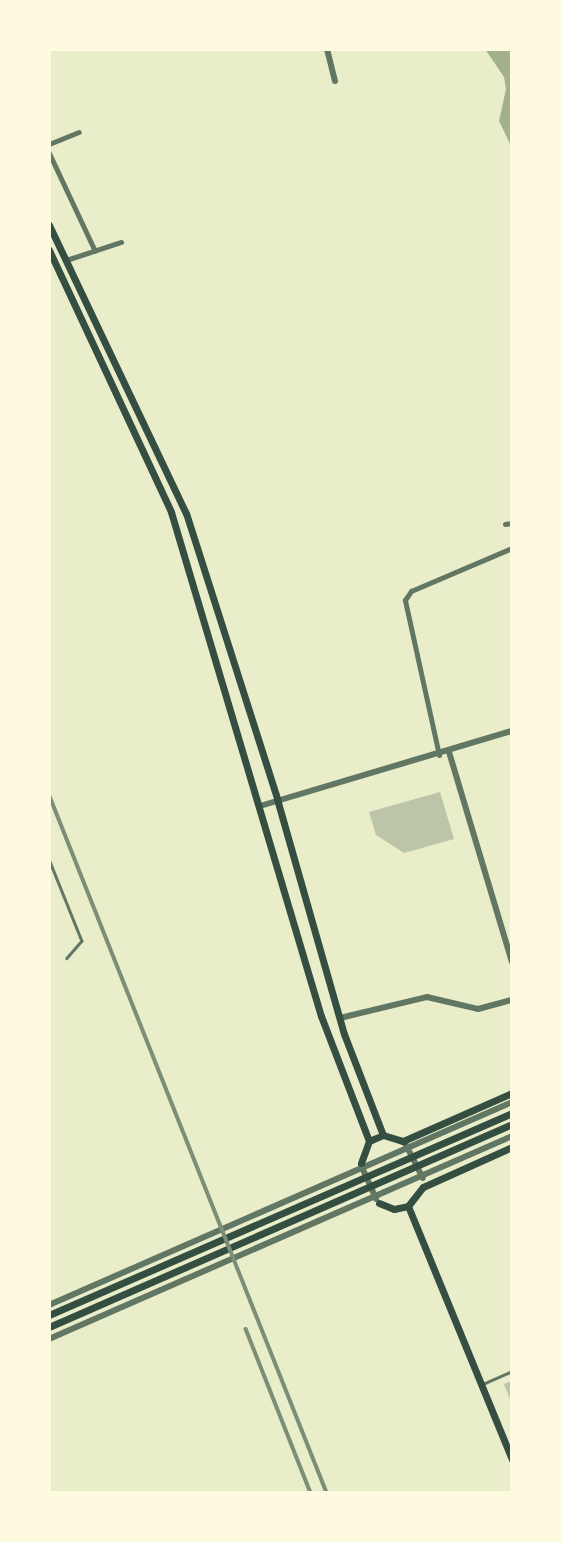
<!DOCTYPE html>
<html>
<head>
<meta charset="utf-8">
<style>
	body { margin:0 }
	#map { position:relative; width:561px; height:1542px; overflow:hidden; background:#e9edc9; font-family:"Fira Sans",sans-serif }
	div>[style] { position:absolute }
	.water>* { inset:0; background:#a3b18a }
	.building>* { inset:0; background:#bcc5a7 }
	.service>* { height:2.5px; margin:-1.25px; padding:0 1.25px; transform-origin:1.25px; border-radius:1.25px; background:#617663 }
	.minor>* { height:5px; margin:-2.5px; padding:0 2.5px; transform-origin:2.5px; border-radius:2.5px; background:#617663 }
	.tertiary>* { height:6px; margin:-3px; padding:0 3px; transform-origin:3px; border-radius:3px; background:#617663 }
	.secondary>* { height:7px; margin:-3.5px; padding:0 3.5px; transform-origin:3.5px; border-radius:3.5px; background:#344e41 }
	.rail>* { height:3.5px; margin:-1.75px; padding:0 1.75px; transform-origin:1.75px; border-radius:1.75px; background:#7c8e77 }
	span { translate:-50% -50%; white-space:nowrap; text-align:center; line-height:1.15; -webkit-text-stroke:5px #fefae0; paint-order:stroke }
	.frame { position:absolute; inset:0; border:51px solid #fefae0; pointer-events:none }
</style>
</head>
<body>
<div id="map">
	<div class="water">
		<div style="clip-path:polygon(485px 49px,512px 49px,512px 148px,499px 121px,506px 89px,504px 77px)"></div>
	</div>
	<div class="building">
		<div style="clip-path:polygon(440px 792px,454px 839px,404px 853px,376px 835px,369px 812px)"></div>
		<div style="clip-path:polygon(512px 1381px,512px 1404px,504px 1384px)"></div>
	</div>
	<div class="service">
		<div style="left:49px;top:859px;width:88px;rotate:68.1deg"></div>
		<div style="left:82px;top:941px;width:23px;rotate:131deg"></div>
		<div style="left:483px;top:1384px;width:32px;rotate:-24deg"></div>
	</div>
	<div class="minor">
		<div style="left:49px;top:144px;width:32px;rotate:-22deg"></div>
		<div style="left:49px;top:153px;width:108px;rotate:64.9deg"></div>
		<div style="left:66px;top:260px;width:58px;rotate:-18.1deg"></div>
		<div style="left:505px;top:524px;width:7px;rotate:-8deg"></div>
		<div style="left:439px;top:755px;width:159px;rotate:-102.4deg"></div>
		<div style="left:405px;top:600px;width:11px;rotate:-56deg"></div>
		<div style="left:411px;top:591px;width:110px;rotate:-23.1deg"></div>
	</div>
	<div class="tertiary">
		<div style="left:327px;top:49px;width:33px;rotate:76deg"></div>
		<div style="left:449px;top:752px;width:219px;rotate:73.3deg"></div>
		<div style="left:260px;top:806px;width:263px;rotate:-16.6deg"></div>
		<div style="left:340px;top:1018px;width:89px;rotate:-13.6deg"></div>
		<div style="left:427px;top:997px;width:52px;rotate:13.2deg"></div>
		<div style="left:478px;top:1009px;width:35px;rotate:-15deg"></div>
		<div style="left:406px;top:1145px;width:37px;rotate:63deg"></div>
		<div style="left:361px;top:1165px;width:37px;rotate:66deg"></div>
		<div style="left:49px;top:1305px;width:506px;rotate:-23.67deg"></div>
		<div style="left:49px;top:1339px;width:506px;rotate:-23.67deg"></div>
	</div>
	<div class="secondary">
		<div style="left:49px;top:225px;width:319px;rotate:64.6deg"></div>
		<div style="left:186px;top:513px;width:300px;rotate:72.3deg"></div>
		<div style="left:277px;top:799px;width:244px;rotate:74.1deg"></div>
		<div style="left:344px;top:1034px;width:108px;rotate:68.9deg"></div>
		<div style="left:49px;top:250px;width:289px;rotate:65deg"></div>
		<div style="left:171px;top:512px;width:526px;rotate:73.43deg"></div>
		<div style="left:321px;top:1016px;width:134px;rotate:69deg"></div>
		<div style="left:361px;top:1163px;width:23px;rotate:-70deg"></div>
		<div style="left:369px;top:1141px;width:15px;rotate:-23deg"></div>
		<div style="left:383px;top:1135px;width:21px;rotate:17deg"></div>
		<div style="left:403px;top:1141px;width:119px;rotate:-23.8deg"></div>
		<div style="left:379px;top:1203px;width:16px;rotate:22deg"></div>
		<div style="left:394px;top:1209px;width:14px;rotate:-12deg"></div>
		<div style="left:408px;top:1206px;width:24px;rotate:-52deg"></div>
		<div style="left:423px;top:1187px;width:98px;rotate:-24.2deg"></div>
		<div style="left:408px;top:1206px;width:274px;rotate:67.7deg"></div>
		<div style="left:49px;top:1315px;width:505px;rotate:-23.57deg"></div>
		<div style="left:49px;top:1327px;width:506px;rotate:-23.67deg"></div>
	</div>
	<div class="rail">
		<div style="left:49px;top:794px;width:752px;rotate:68.31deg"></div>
		<div style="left:246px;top:1329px;width:176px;rotate:68.4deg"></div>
	</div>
	<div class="frame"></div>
</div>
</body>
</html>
